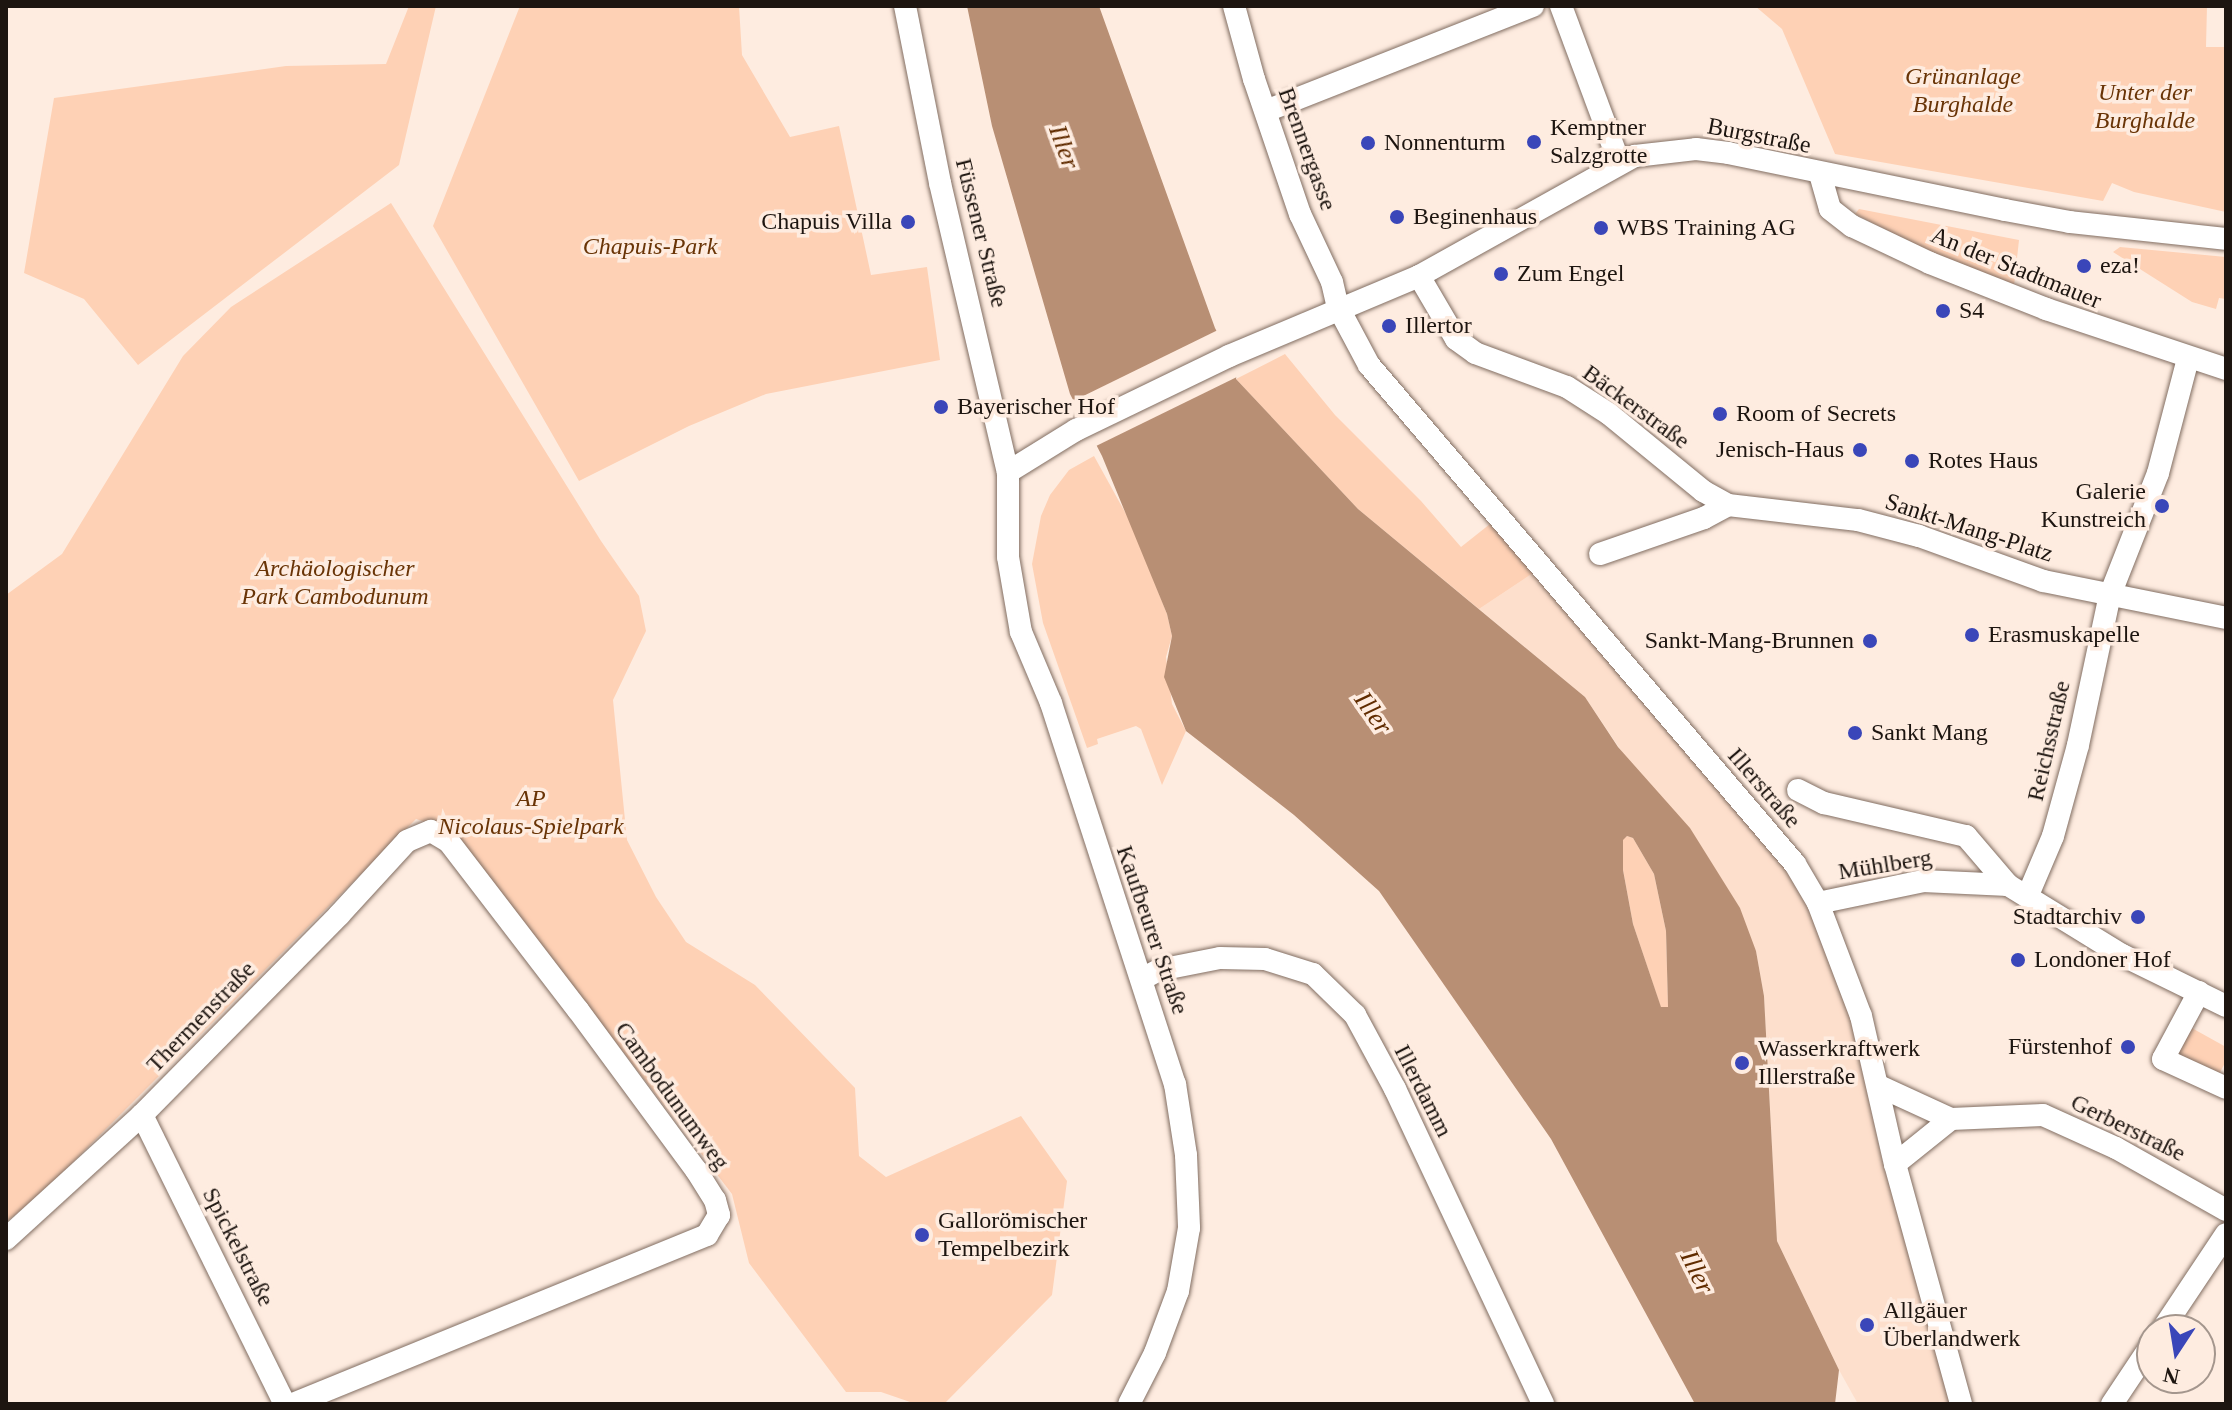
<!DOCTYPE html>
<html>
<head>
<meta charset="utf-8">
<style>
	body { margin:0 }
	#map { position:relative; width:2232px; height:1410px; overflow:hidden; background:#feece0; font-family:Georgia,serif }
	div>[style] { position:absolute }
	.built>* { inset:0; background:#fddfcc }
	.green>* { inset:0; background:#fed1b5 }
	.water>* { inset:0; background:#b88f74 }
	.pier>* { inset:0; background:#feece0 }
	.roads { filter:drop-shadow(0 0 2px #816d61) drop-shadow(0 0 2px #816d61) }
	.minor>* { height:22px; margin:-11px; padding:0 11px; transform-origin:11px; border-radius:11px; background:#fff }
	.dots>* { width:22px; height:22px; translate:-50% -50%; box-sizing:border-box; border:4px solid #feece0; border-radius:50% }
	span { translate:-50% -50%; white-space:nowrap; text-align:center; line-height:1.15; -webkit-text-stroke:7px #feece0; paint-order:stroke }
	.park-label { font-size:24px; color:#693406; font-style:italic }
	.poi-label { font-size:24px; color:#1d1510 }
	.left { translate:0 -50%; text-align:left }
	.right { translate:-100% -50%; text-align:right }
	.street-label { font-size:24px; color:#1d1510 }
	.water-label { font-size:26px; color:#612c00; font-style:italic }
	.frame { position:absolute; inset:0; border:8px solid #1d1510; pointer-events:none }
	.north { position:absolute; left:2136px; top:1314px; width:80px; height:80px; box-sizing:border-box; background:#feece0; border:2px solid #a4968d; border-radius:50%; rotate:192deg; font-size:22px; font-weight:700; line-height:32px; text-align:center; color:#1d1510 }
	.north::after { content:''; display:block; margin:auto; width:28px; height:36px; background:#3a46b9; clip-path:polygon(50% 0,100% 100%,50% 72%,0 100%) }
</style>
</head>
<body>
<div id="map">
	<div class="built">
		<div style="clip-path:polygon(1533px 573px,1792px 876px,1830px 948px,1851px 1016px,1882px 1161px,1956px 1404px,1858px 1404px,1839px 1370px,1777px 1241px,1764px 996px,1756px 951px,1585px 697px,1479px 609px)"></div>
	</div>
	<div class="green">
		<div style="clip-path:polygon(409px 6px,436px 6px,399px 165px,138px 365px,84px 299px,24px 273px,54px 98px,286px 66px,386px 64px)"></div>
		<div style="clip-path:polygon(520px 6px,739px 6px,742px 55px,790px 137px,839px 126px,871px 275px,927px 267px,940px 360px,766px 394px,689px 426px,579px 481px,433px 226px)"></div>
		<div style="clip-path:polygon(1755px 6px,2207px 6px,2206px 47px,2226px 47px,2226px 212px,2134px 192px,2112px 183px,2103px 201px,1835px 154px,1782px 29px)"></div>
		<div style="clip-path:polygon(391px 203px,601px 541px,639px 596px,646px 631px,613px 700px,627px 840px,656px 897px,686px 942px,755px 985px,855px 1088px,859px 1156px,886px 1177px,1021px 1116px,1067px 1181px,1052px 1295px,944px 1404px,916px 1404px,881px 1392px,846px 1392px,749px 1263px,732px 1194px,454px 831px,416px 819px,42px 1193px,6px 1222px,6px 595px,62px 554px,183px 356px,231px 307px)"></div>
		<div style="clip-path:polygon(1859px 209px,2019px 240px,2014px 286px,1924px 249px,1855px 214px)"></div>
		<div style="clip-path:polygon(2120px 247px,2226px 257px,2226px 299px,2219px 298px,2216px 309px,2192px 302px,2113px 252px)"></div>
		<div style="clip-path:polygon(1285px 354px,1335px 415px,1421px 501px,1461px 547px,1490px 524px,1533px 573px,1479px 609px,1358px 509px,1236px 379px)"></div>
		<div style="clip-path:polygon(1094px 456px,1131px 523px,1167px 614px,1172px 636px,1166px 657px,1172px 704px,1186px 731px,1162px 785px,1141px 729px,1136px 726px,1097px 739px,1098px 744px,1087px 748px,1043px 623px,1032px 564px,1041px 516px,1050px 495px,1069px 470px)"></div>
		<div style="clip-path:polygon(1627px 836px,1633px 838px,1654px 874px,1666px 931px,1668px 1007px,1661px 1008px,1633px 924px,1623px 870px,1623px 839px)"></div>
		<div style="clip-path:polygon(2190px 1027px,2226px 1047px,2226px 1061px,2218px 1076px,2176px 1053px)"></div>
	</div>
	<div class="water">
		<div style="clip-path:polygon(evenodd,967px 6px,1099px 6px,1215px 328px,1237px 371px,1236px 379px,1358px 509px,1585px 697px,1618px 747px,1690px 828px,1740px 908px,1756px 951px,1764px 996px,1777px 1241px,1839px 1370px,1835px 1404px,1695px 1404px,1551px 1139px,1379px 891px,1294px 815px,1186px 731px,1164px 677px,1172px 636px,1167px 614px,1102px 456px,1070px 394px,992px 126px,967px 6px,1627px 836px,1633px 838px,1654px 874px,1666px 931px,1668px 1007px,1661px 1007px,1633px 924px,1623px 870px,1623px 840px,1627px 836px)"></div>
	</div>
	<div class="pier">
		<div style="clip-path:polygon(1220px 329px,1241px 375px,1092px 448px,1069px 403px)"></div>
	</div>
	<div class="roads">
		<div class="minor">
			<div style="left:905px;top:6px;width:180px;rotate:78.8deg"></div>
			<div style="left:940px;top:183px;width:297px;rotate:76.8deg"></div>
			<div style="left:1008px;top:472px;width:85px;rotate:90deg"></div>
			<div style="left:1008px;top:557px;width:76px;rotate:80.2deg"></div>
			<div style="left:1021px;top:632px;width:77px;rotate:67.1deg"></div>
			<div style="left:1051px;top:703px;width:401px;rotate:72deg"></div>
			<div style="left:1175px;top:1084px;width:72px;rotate:81.2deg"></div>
			<div style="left:1186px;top:1155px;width:73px;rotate:87.6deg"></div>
			<div style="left:1189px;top:1228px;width:64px;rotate:99.9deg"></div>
			<div style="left:1178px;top:1291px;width:66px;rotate:110.4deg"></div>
			<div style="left:1155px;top:1353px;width:57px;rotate:117deg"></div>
			<div style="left:1234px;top:6px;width:76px;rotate:74.7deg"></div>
			<div style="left:1254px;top:79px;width:143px;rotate:71.2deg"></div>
			<div style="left:1300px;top:214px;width:75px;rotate:64.8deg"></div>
			<div style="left:1332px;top:282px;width:26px;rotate:77deg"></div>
			<div style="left:1338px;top:307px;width:66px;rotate:61.9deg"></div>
			<div style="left:1369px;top:365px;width:656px;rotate:49.51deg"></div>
			<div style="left:1795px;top:864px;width:45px;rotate:59.5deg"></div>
			<div style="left:1818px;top:903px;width:121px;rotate:69.2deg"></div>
			<div style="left:1861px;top:1016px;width:152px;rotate:77.1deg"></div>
			<div style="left:1895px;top:1164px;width:249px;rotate:74.6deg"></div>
			<div style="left:1561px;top:6px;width:166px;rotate:69.6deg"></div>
			<div style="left:1266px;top:111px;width:287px;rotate:-21.5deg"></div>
			<div style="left:1820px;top:174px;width:36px;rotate:74deg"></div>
			<div style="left:1830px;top:209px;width:28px;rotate:38deg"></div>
			<div style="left:1852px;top:226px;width:86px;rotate:25.4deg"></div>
			<div style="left:1930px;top:263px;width:125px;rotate:21.6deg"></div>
			<div style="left:2046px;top:309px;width:190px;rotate:18.4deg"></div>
			<div style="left:1419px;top:276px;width:73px;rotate:59.6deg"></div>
			<div style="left:1456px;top:339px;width:24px;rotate:36deg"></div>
			<div style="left:1475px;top:353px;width:98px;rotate:20.3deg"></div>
			<div style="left:1567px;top:387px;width:50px;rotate:32.7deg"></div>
			<div style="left:1609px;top:414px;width:122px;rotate:39.3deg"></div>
			<div style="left:1703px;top:491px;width:29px;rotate:29deg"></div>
			<div style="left:1728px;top:505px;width:131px;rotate:6.6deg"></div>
			<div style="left:1858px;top:520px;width:63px;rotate:14.7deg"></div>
			<div style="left:1919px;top:536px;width:132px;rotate:19.9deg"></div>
			<div style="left:2043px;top:581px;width:187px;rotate:11.4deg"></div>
			<div style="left:1008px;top:472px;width:80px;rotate:-31.7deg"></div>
			<div style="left:1076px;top:430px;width:170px;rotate:-25.8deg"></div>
			<div style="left:1229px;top:356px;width:206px;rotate:-22.8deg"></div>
			<div style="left:1419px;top:276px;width:247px;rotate:-29.1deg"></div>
			<div style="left:1635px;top:156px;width:61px;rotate:-6.5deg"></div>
			<div style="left:1696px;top:149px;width:32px;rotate:7deg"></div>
			<div style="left:1728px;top:153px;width:283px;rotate:11.6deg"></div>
			<div style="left:2005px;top:210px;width:66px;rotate:10.5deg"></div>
			<div style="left:2070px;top:222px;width:157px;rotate:6.2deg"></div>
			<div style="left:1600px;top:554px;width:110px;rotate:-19.1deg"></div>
			<div style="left:1704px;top:518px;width:27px;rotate:-28deg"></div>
			<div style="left:1798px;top:790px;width:29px;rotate:27deg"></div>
			<div style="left:1824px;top:803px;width:146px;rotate:13.1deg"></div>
			<div style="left:1966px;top:836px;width:65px;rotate:49.4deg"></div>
			<div style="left:2008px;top:885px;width:134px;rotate:31.6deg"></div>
			<div style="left:2122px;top:955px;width:116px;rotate:26.1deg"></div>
			<div style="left:2028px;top:895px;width:64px;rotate:-67deg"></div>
			<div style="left:2053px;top:836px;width:94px;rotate:-74.6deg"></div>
			<div style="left:2078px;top:745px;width:153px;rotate:-78deg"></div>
			<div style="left:2110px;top:595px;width:131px;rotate:-68.5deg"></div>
			<div style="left:2158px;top:473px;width:118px;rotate:-75.3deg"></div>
			<div style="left:1818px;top:903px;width:107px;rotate:-11.8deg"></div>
			<div style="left:1923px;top:881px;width:85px;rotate:2.7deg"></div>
			<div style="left:1142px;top:979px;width:19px;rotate:-28deg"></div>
			<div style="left:1159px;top:970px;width:62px;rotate:-11.1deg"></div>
			<div style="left:1220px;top:958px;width:45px;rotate:1.3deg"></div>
			<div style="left:1265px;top:959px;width:50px;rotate:17.4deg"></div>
			<div style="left:1313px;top:974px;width:59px;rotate:44.3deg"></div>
			<div style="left:1355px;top:1015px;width:84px;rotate:61.6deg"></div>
			<div style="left:1395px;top:1089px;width:348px;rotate:64.8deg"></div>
			<div style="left:2199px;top:992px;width:76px;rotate:118.2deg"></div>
			<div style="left:2163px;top:1059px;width:69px;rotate:24.7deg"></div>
			<div style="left:1879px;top:1086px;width:79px;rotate:24.6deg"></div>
			<div style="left:1951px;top:1119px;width:92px;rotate:-2.5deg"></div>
			<div style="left:2043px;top:1115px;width:80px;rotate:24.3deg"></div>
			<div style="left:2116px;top:1148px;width:126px;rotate:29.4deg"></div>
			<div style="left:142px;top:1115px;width:322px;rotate:63.7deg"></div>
			<div style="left:1895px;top:1164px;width:72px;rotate:-38.8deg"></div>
			<div style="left:6px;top:1239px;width:184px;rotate:-42.4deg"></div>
			<div style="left:142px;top:1115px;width:281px;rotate:-45.4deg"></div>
			<div style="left:339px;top:915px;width:100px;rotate:-47.4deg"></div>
			<div style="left:407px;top:841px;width:26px;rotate:-23deg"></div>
			<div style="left:431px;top:831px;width:21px;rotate:31deg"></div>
			<div style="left:449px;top:842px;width:212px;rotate:52.5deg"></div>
			<div style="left:578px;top:1010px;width:199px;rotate:53.6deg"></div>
			<div style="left:696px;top:1170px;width:36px;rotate:58deg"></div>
			<div style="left:715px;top:1200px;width:16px;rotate:75deg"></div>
			<div style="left:719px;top:1215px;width:23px;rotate:121deg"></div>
			<div style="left:707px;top:1235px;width:448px;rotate:157.8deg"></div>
			<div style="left:2162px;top:1330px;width:115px;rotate:-56.3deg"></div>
			<div style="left:2112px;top:1404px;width:72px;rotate:-56.3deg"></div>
		</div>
	</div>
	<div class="dots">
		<div style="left:1534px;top:142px;background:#3a46b9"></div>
		<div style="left:1368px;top:143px;background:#3a46b9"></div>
		<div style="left:1397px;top:217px;background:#3a46b9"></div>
		<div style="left:908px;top:222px;background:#3a46b9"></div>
		<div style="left:1601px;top:228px;background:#3a46b9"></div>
		<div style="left:2084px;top:266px;background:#3a46b9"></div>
		<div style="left:1501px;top:274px;background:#3a46b9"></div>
		<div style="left:1943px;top:311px;background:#3a46b9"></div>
		<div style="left:1389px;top:326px;background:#3a46b9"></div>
		<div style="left:941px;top:407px;background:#3a46b9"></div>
		<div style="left:1720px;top:414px;background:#3a46b9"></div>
		<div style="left:1860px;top:450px;background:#3a46b9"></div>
		<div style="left:1912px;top:461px;background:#3a46b9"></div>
		<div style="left:2162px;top:506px;background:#3a46b9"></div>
		<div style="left:1972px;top:635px;background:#3a46b9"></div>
		<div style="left:1870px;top:641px;background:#3a46b9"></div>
		<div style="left:1855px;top:733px;background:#3a46b9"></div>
		<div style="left:2138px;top:917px;background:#3a46b9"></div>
		<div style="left:2018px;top:960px;background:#3a46b9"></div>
		<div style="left:2128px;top:1047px;background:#3a46b9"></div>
		<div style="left:1742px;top:1063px;background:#3a46b9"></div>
		<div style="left:922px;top:1235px;background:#3a46b9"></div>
		<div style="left:1867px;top:1325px;background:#3a46b9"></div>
	</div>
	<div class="park-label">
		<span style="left:1963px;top:91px">Grünanlage<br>Burghalde</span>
		<span style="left:2145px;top:107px">Unter der<br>Burghalde</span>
		<span style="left:650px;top:247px">Chapuis-Park</span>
		<span style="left:335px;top:583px">Archäologischer<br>Park Cambodunum</span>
		<span style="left:531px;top:813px">AP<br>Nicolaus-Spielpark</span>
	</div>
	<div class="poi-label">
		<span class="left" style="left:1550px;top:142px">Kemptner<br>Salzgrotte</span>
		<span class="left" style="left:1384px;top:143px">Nonnenturm</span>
		<span class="left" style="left:1413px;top:217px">Beginenhaus</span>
		<span class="right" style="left:892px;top:222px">Chapuis Villa</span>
		<span class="left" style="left:1617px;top:228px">WBS Training AG</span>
		<span class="left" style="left:2100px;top:266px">eza!</span>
		<span class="left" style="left:1517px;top:274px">Zum Engel</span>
		<span class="left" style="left:1959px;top:311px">S4</span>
		<span class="left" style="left:1405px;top:326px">Illertor</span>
		<span class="left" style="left:957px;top:407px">Bayerischer Hof</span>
		<span class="left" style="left:1736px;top:414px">Room of Secrets</span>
		<span class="right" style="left:1844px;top:450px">Jenisch-Haus</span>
		<span class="left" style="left:1928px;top:461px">Rotes Haus</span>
		<span class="right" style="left:2146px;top:506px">Galerie<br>Kunstreich</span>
		<span class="left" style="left:1988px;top:635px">Erasmuskapelle</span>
		<span class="right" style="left:1854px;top:641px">Sankt-Mang-Brunnen</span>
		<span class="left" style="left:1871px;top:733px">Sankt Mang</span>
		<span class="right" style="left:2122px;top:917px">Stadtarchiv</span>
		<span class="left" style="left:2034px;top:960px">Londoner Hof</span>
		<span class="right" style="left:2112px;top:1047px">Fürstenhof</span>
		<span class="left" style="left:1758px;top:1063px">Wasserkraftwerk<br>Illerstraße</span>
		<span class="left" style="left:938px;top:1235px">Gallorömischer<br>Tempelbezirk</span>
		<span class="left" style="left:1883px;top:1325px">Allgäuer<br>Überlandwerk</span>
	</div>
	<div class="street-label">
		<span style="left:1759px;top:136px;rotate:11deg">Burgstraße</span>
		<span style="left:1307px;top:149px;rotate:70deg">Brennergasse</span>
		<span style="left:981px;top:233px;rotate:76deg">Füssener Straße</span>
		<span style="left:2016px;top:268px;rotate:22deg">An der Stadtmauer</span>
		<span style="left:1636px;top:407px;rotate:36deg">Bäckerstraße</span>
		<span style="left:1969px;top:528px;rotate:18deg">Sankt-Mang-Platz</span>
		<span style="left:2049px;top:741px;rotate:-77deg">Reichsstraße</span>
		<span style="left:1764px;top:788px;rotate:49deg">Illerstraße</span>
		<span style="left:1885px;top:865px;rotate:-9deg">Mühlberg</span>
		<span style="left:1152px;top:930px;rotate:71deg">Kaufbeurer Straße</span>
		<span style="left:201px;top:1017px;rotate:-46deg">Thermenstraße</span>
		<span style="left:1423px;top:1091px;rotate:63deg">Illerdamm</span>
		<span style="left:672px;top:1096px;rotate:54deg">Cambodunumweg</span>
		<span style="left:2128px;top:1128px;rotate:26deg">Gerberstraße</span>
		<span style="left:238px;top:1247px;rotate:63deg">Spickelstraße</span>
	</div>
	<div class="water-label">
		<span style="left:1064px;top:147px;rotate:70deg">Iller</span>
		<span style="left:1373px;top:713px;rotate:55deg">Iller</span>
		<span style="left:1697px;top:1272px;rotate:64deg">Iller</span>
	</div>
	<div class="frame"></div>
	<div class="north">N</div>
</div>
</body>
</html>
